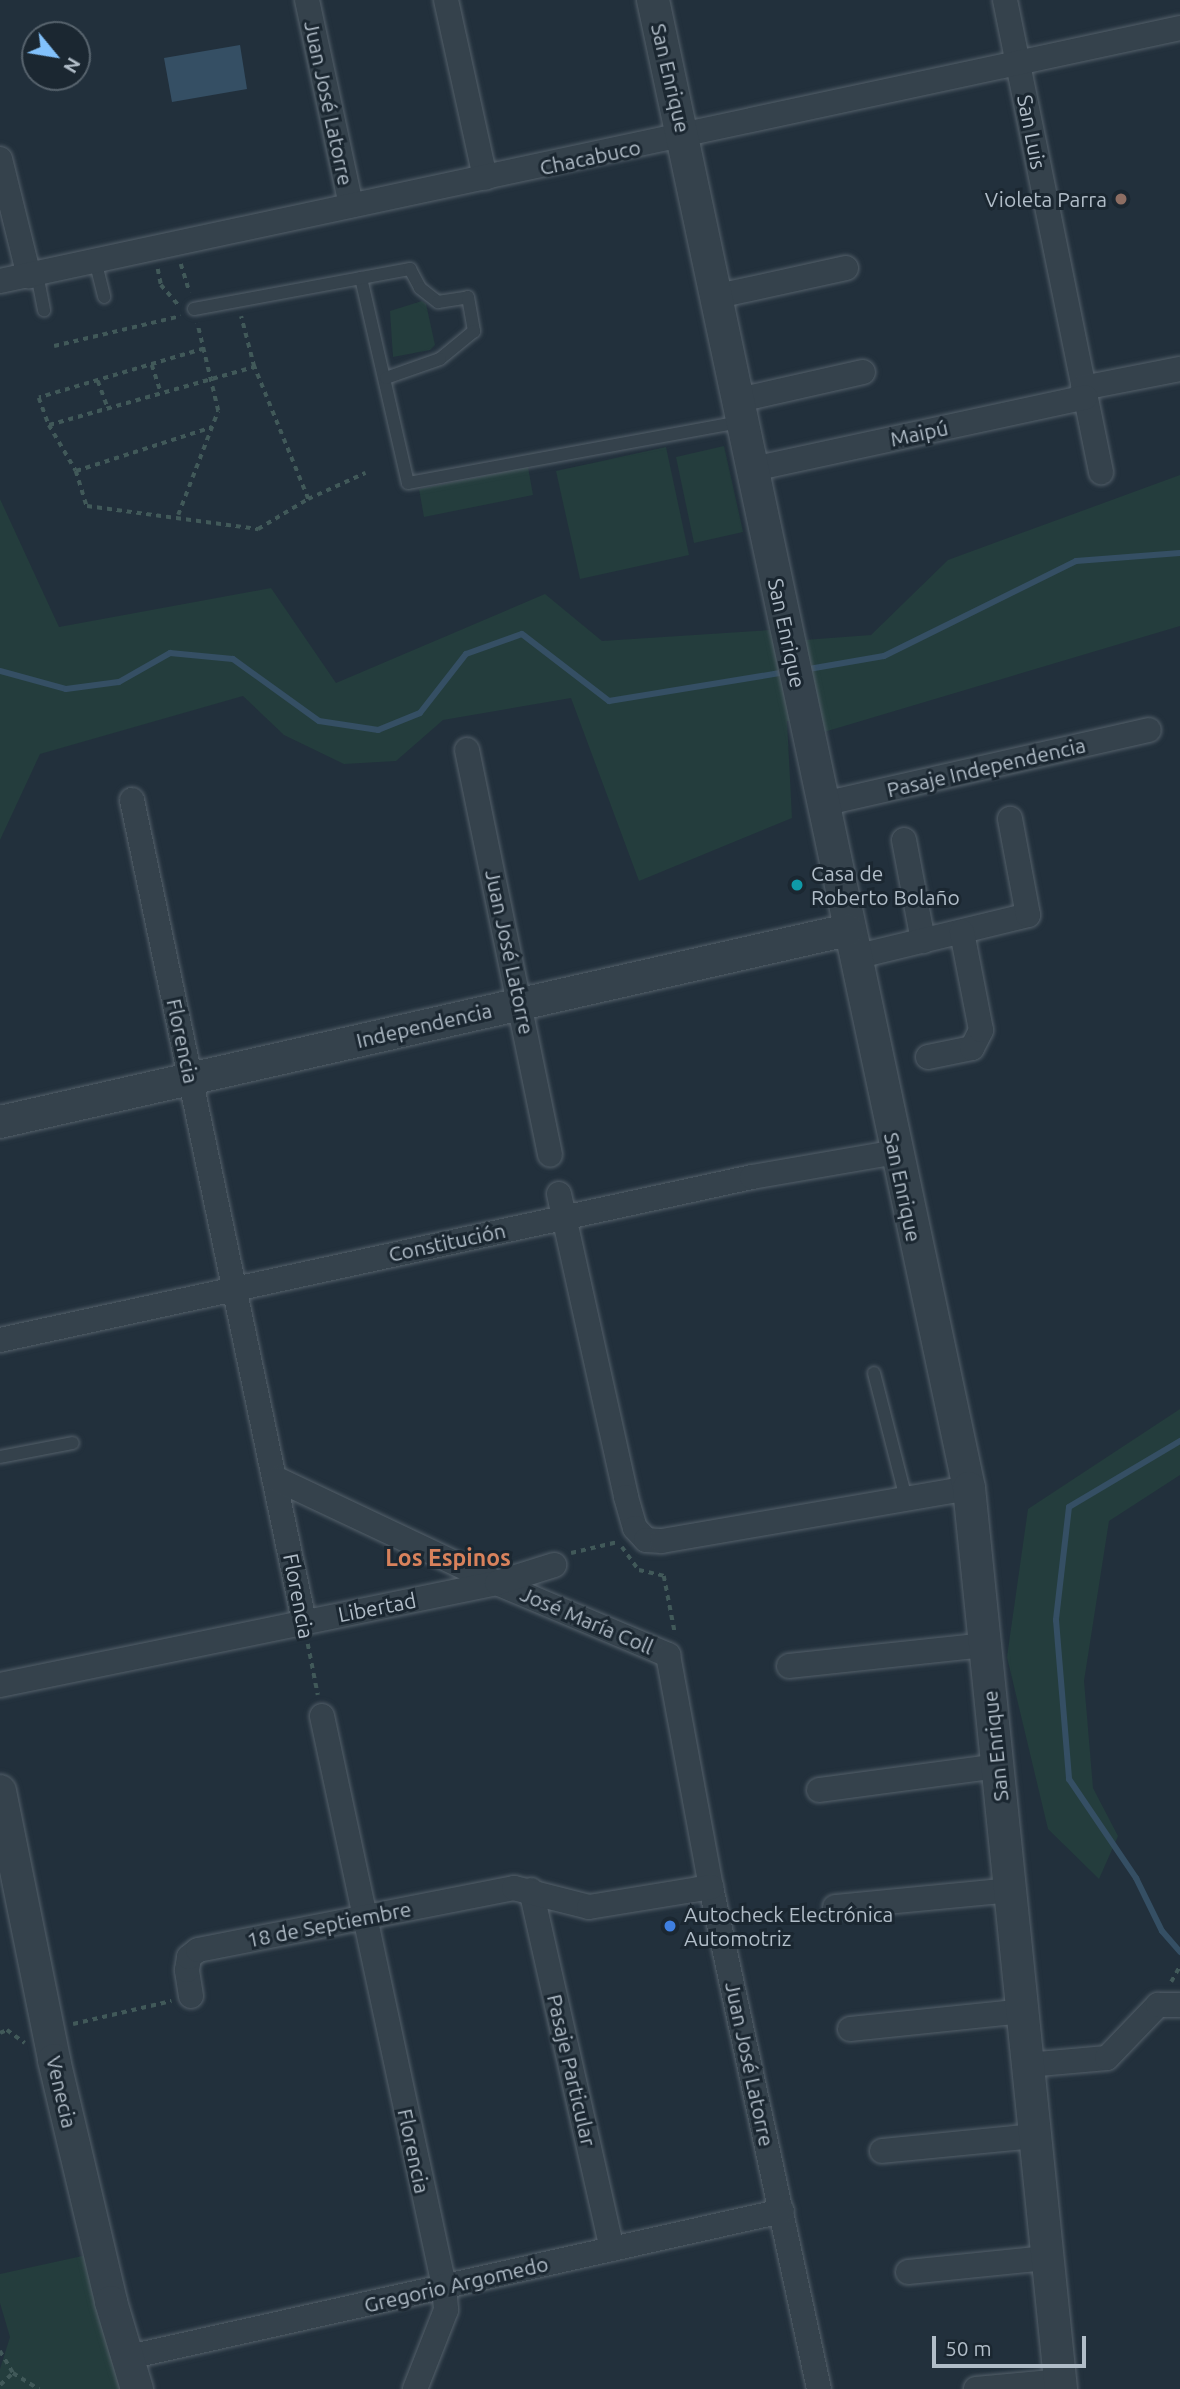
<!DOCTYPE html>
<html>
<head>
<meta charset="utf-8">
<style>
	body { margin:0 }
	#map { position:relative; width:1180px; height:2389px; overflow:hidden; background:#22303c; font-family:Ubuntu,sans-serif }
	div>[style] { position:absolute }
	.green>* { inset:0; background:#243d3d }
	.water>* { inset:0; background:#354f64 }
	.stream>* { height:6px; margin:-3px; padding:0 3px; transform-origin:3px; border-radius:3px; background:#354f64 }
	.path>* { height:3.5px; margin-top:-1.75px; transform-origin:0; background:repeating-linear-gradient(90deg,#415959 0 5px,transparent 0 10px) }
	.roads { filter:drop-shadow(0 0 2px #54606a) drop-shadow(0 0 2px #54606a) }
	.service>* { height:12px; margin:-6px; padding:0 6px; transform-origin:6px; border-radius:6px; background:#35424c }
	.minor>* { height:24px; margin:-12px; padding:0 12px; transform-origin:12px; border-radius:12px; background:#35424c }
	.tertiary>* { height:32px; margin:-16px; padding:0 16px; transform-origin:16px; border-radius:16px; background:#35424c }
	.dots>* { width:19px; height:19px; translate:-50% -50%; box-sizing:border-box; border:4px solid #1b2731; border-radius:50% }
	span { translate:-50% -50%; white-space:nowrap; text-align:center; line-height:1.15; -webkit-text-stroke:6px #1b2731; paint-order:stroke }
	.street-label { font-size:21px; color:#b1bdc8 }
	.poi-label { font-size:21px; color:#b1bdc8 }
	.right { translate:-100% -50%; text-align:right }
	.left { translate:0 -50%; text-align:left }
	.neighbourhood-label { font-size:23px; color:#d8825c; font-weight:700 }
	.north { position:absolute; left:21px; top:21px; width:70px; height:70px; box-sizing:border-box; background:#1b2731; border:2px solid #57636d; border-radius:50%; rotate:120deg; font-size:19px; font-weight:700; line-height:28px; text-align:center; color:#b1bdc8 }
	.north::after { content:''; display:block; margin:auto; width:24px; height:32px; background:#82c1fb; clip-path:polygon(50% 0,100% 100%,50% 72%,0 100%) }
	.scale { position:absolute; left:932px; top:2336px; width:154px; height:32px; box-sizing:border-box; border:4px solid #b1bdc8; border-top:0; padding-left:9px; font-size:21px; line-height:24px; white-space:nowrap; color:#b1bdc8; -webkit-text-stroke:5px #1b2731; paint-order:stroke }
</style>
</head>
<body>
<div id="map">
	<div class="green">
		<div style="clip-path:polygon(422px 301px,426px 304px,435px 345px,430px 350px,393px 357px,390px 311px)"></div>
		<div style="clip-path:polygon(724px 446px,743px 532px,694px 543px,676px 457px)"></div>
		<div style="clip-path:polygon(666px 447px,689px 555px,580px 579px,556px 471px)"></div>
		<div style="clip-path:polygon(528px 467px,533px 495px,424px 517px,419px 489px)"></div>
		<div style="clip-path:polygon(1180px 475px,1180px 626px,824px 732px,817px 721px,787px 721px,792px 818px,639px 881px,571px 698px,443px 720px,396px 761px,344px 764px,284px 735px,243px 696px,40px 754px,0 840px,0 499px,59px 627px,271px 588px,336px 683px,545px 594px,602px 641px,770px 630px,804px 640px,871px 635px,948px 560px)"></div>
		<div style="clip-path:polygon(1180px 1409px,1180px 1475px,1109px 1521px,1084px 1681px,1093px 1788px,1118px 1836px,1099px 1879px,1048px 1829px,1007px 1657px,1028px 1509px)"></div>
		<div style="clip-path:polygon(87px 2255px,124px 2389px,0 2389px,0 2369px,10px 2337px,0 2303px,0 2274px)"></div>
	</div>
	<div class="water">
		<div style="clip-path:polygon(240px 45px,247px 89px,172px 102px,164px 58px)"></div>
	</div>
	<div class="stream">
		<div style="left:803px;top:670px;width:82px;rotate:-9.8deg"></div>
		<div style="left:884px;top:656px;width:214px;rotate:-26.3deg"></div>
		<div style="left:1076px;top:561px;width:104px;rotate:-4.4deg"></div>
		<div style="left:0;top:671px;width:68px;rotate:15.3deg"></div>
		<div style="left:66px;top:689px;width:53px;rotate:-7.5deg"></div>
		<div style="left:119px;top:682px;width:59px;rotate:-29.6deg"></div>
		<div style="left:170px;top:653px;width:63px;rotate:5.4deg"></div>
		<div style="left:233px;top:659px;width:106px;rotate:35.8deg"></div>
		<div style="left:319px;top:721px;width:60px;rotate:8.7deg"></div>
		<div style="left:378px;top:730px;width:45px;rotate:-22deg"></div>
		<div style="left:420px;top:713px;width:75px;rotate:-52.1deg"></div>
		<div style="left:466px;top:654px;width:59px;rotate:-19.7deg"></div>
		<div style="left:522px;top:634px;width:110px;rotate:37.6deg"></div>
		<div style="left:609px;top:701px;width:179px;rotate:-9.3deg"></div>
		<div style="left:1180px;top:1441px;width:129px;rotate:149.3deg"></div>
		<div style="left:1069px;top:1507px;width:114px;rotate:96.6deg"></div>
		<div style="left:1056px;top:1620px;width:160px;rotate:85.3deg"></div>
		<div style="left:1069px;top:1779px;width:120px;rotate:55.9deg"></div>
		<div style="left:1136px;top:1878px;width:59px;rotate:63.9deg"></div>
		<div style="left:1162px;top:1931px;width:28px;rotate:49deg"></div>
	</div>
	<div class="path">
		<div style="left:181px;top:264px;width:30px;rotate:73deg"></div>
		<div style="left:158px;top:269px;width:16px;rotate:79deg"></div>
		<div style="left:161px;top:285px;width:29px;rotate:49deg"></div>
		<div style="left:54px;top:346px;width:130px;rotate:-13.3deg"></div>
		<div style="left:204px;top:349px;width:172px;rotate:163.5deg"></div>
		<div style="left:39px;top:398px;width:29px;rotate:70deg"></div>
		<div style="left:49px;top:425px;width:53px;rotate:59.6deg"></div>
		<div style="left:76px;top:471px;width:37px;rotate:73deg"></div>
		<div style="left:87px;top:506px;width:173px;rotate:7.7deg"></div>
		<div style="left:258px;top:529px;width:58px;rotate:-31deg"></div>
		<div style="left:308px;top:499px;width:143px;rotate:-112.2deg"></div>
		<div style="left:254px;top:367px;width:52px;rotate:-104.6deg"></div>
		<div style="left:152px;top:365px;width:29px;rotate:72deg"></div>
		<div style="left:98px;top:381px;width:30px;rotate:70deg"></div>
		<div style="left:49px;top:425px;width:213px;rotate:-15.8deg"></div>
		<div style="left:76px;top:471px;width:143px;rotate:-17.9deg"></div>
		<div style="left:308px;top:499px;width:63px;rotate:-24.5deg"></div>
		<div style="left:178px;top:515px;width:111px;rotate:-69deg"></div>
		<div style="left:218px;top:411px;width:90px;rotate:-103.4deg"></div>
		<div style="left:622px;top:1547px;width:29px;rotate:54deg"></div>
		<div style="left:639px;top:1570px;width:26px;rotate:13deg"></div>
		<div style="left:664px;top:1576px;width:58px;rotate:79.1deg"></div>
		<div style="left:571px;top:1553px;width:48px;rotate:-13.2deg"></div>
		<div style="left:308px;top:1644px;width:52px;rotate:78.9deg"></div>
		<div style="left:1171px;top:1982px;width:18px;rotate:-61deg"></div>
		<div style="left:73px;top:2024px;width:101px;rotate:-13.2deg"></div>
		<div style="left:0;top:2033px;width:8px;rotate:-23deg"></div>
		<div style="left:7px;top:2030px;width:22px;rotate:36deg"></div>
		<div style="left:0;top:2351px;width:26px;rotate:59deg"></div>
		<div style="left:13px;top:2373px;width:31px;rotate:32deg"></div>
		<div style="left:0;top:2385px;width:18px;rotate:-43deg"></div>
	</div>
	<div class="roads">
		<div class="service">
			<div style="left:95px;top:260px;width:38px;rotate:76deg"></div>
			<div style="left:37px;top:274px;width:37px;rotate:79deg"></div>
			<div style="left:361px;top:278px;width:210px;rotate:77.1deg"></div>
			<div style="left:408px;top:483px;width:339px;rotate:-10.4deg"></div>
			<div style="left:194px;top:309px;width:220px;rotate:-10.5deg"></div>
			<div style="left:410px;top:269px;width:21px;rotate:62deg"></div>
			<div style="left:420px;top:288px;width:23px;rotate:38deg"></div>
			<div style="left:438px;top:302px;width:30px;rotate:-9deg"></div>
			<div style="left:468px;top:297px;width:35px;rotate:80deg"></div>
			<div style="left:474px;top:331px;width:44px;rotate:140.5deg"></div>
			<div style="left:440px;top:359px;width:57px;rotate:160.6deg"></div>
			<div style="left:874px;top:1373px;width:130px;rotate:75.7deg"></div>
			<div style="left:0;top:1457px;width:74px;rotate:-10.9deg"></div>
		</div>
		<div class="minor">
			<div style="left:307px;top:0;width:210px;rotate:77.9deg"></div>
			<div style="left:446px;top:0;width:182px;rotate:77.6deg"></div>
			<div style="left:1005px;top:0;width:482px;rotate:78.5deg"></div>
			<div style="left:0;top:159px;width:121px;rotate:76.1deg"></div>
			<div style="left:0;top:281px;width:1207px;rotate:-12.1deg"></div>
			<div style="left:718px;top:296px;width:131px;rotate:-12.3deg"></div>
			<div style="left:1083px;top:388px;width:99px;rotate:-11.1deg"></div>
			<div style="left:739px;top:400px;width:127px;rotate:-12.7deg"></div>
			<div style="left:753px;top:469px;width:340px;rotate:-12.2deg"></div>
			<div style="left:467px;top:750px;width:413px;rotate:78.4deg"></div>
			<div style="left:132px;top:800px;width:839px;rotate:78.17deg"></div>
			<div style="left:823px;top:804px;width:334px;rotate:-12.8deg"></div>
			<div style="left:904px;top:840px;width:103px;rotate:79.3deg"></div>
			<div style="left:855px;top:957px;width:178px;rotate:-13.6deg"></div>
			<div style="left:1028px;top:915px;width:98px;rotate:-100.6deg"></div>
			<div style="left:928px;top:1057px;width:45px;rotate:-11.6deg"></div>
			<div style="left:972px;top:1048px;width:20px;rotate:-63deg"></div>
			<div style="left:981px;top:1030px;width:100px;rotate:-101deg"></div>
			<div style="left:559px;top:1194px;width:310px;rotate:77.5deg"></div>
			<div style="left:626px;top:1497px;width:32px;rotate:74deg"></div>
			<div style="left:635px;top:1528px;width:16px;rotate:47deg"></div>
			<div style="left:646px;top:1540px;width:16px;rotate:4deg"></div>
			<div style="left:662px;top:1541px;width:312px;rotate:-9.8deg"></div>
			<div style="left:0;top:1340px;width:769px;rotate:-12.23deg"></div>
			<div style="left:752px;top:1177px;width:146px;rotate:-9.8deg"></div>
			<div style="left:277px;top:1479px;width:243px;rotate:25.3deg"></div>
			<div style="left:497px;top:1583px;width:186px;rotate:22.8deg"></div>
			<div style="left:668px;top:1655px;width:236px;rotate:79.5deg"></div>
			<div style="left:711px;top:1887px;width:513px;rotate:77.86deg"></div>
			<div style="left:789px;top:1666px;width:196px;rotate:-6.1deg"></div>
			<div style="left:0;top:1685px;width:507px;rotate:-11.6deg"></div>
			<div style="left:497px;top:1583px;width:60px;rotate:-17.5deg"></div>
			<div style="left:322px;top:1716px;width:583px;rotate:77.92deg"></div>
			<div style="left:444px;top:2286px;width:24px;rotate:85deg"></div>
			<div style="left:446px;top:2310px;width:85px;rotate:111.4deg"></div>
			<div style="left:819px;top:1790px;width:181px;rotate:-7.6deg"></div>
			<div style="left:531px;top:1890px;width:368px;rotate:77.3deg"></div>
			<div style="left:835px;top:1907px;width:176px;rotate:-5.5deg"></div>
			<div style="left:191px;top:1996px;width:26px;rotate:-99deg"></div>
			<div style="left:187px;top:1970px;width:13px;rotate:-81deg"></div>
			<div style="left:189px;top:1957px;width:11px;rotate:-38deg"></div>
			<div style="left:198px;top:1950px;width:322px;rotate:-11.1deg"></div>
			<div style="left:514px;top:1888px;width:77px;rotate:14.2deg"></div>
			<div style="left:589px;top:1907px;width:124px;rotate:-9.3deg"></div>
			<div style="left:850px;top:2029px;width:174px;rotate:-5.9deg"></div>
			<div style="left:1027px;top:2065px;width:80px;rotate:-5deg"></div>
			<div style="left:1107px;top:2058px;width:74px;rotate:-46.1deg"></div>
			<div style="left:1158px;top:2005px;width:22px"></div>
			<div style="left:882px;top:2151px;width:154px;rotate:-5.6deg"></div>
			<div style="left:908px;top:2272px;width:139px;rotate:-5.8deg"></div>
			<div style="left:129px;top:2357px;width:669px;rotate:-12.6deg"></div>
			<div style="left:976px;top:2389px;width:84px;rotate:-5.4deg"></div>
		</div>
		<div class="tertiary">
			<div style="left:653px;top:0;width:1521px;rotate:78.01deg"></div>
			<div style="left:969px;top:1488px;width:906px;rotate:84.17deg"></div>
			<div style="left:0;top:1122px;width:869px;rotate:-12.76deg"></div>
			<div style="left:0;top:1791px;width:274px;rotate:78.6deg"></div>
			<div style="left:54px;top:2060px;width:249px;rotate:76.7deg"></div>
			<div style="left:111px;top:2302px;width:91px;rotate:73.4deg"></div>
		</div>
	</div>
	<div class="dots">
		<div style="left:1121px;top:199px;background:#8d6e63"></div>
		<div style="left:797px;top:885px;background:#0f9aa8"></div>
		<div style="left:670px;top:1926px;background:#3f7fe0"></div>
	</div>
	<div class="street-label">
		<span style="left:671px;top:78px;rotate:77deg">San Enrique</span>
		<span style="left:329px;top:103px;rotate:78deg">Juan José Latorre</span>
		<span style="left:1032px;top:132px;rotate:79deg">San Luis</span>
		<span style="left:590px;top:157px;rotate:-12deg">Chacabuco</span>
		<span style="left:919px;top:433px;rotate:-12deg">Maipú</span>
		<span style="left:787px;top:633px;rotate:78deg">San Enrique</span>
		<span style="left:986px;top:767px;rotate:-13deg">Pasaje Independencia</span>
		<span style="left:510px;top:952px;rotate:78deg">Juan José Latorre</span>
		<span style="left:424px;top:1025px;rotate:-13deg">Independencia</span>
		<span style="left:183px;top:1041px;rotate:78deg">Florencia</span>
		<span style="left:903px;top:1187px;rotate:78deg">San Enrique</span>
		<span style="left:447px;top:1242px;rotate:-12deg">Constitución</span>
		<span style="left:299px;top:1596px;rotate:79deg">Florencia</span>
		<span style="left:377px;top:1607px;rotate:-11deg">Libertad</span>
		<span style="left:587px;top:1620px;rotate:23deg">José María Coll</span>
		<span style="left:995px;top:1746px;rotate:-96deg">San Enrique</span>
		<span style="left:329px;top:1924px;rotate:-11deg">18 de Septiembre</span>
		<span style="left:750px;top:2064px;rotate:78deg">Juan José Latorre</span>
		<span style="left:572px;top:2070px;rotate:77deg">Pasaje Particular</span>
		<span style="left:62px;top:2092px;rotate:77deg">Venecia</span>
		<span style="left:414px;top:2151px;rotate:78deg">Florencia</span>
		<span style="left:456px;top:2284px;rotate:-13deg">Gregorio Argomedo</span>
	</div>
	<div class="poi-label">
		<span class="right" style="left:1107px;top:199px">Violeta Parra</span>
		<span class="left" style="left:811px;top:885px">Casa de<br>Roberto Bolaño</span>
		<span class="left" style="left:684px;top:1926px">Autocheck Electrónica<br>Automotriz</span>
	</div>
	<div class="neighbourhood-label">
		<span style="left:448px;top:1558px">Los Espinos</span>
	</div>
	<div class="north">N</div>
	<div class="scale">50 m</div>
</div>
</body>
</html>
